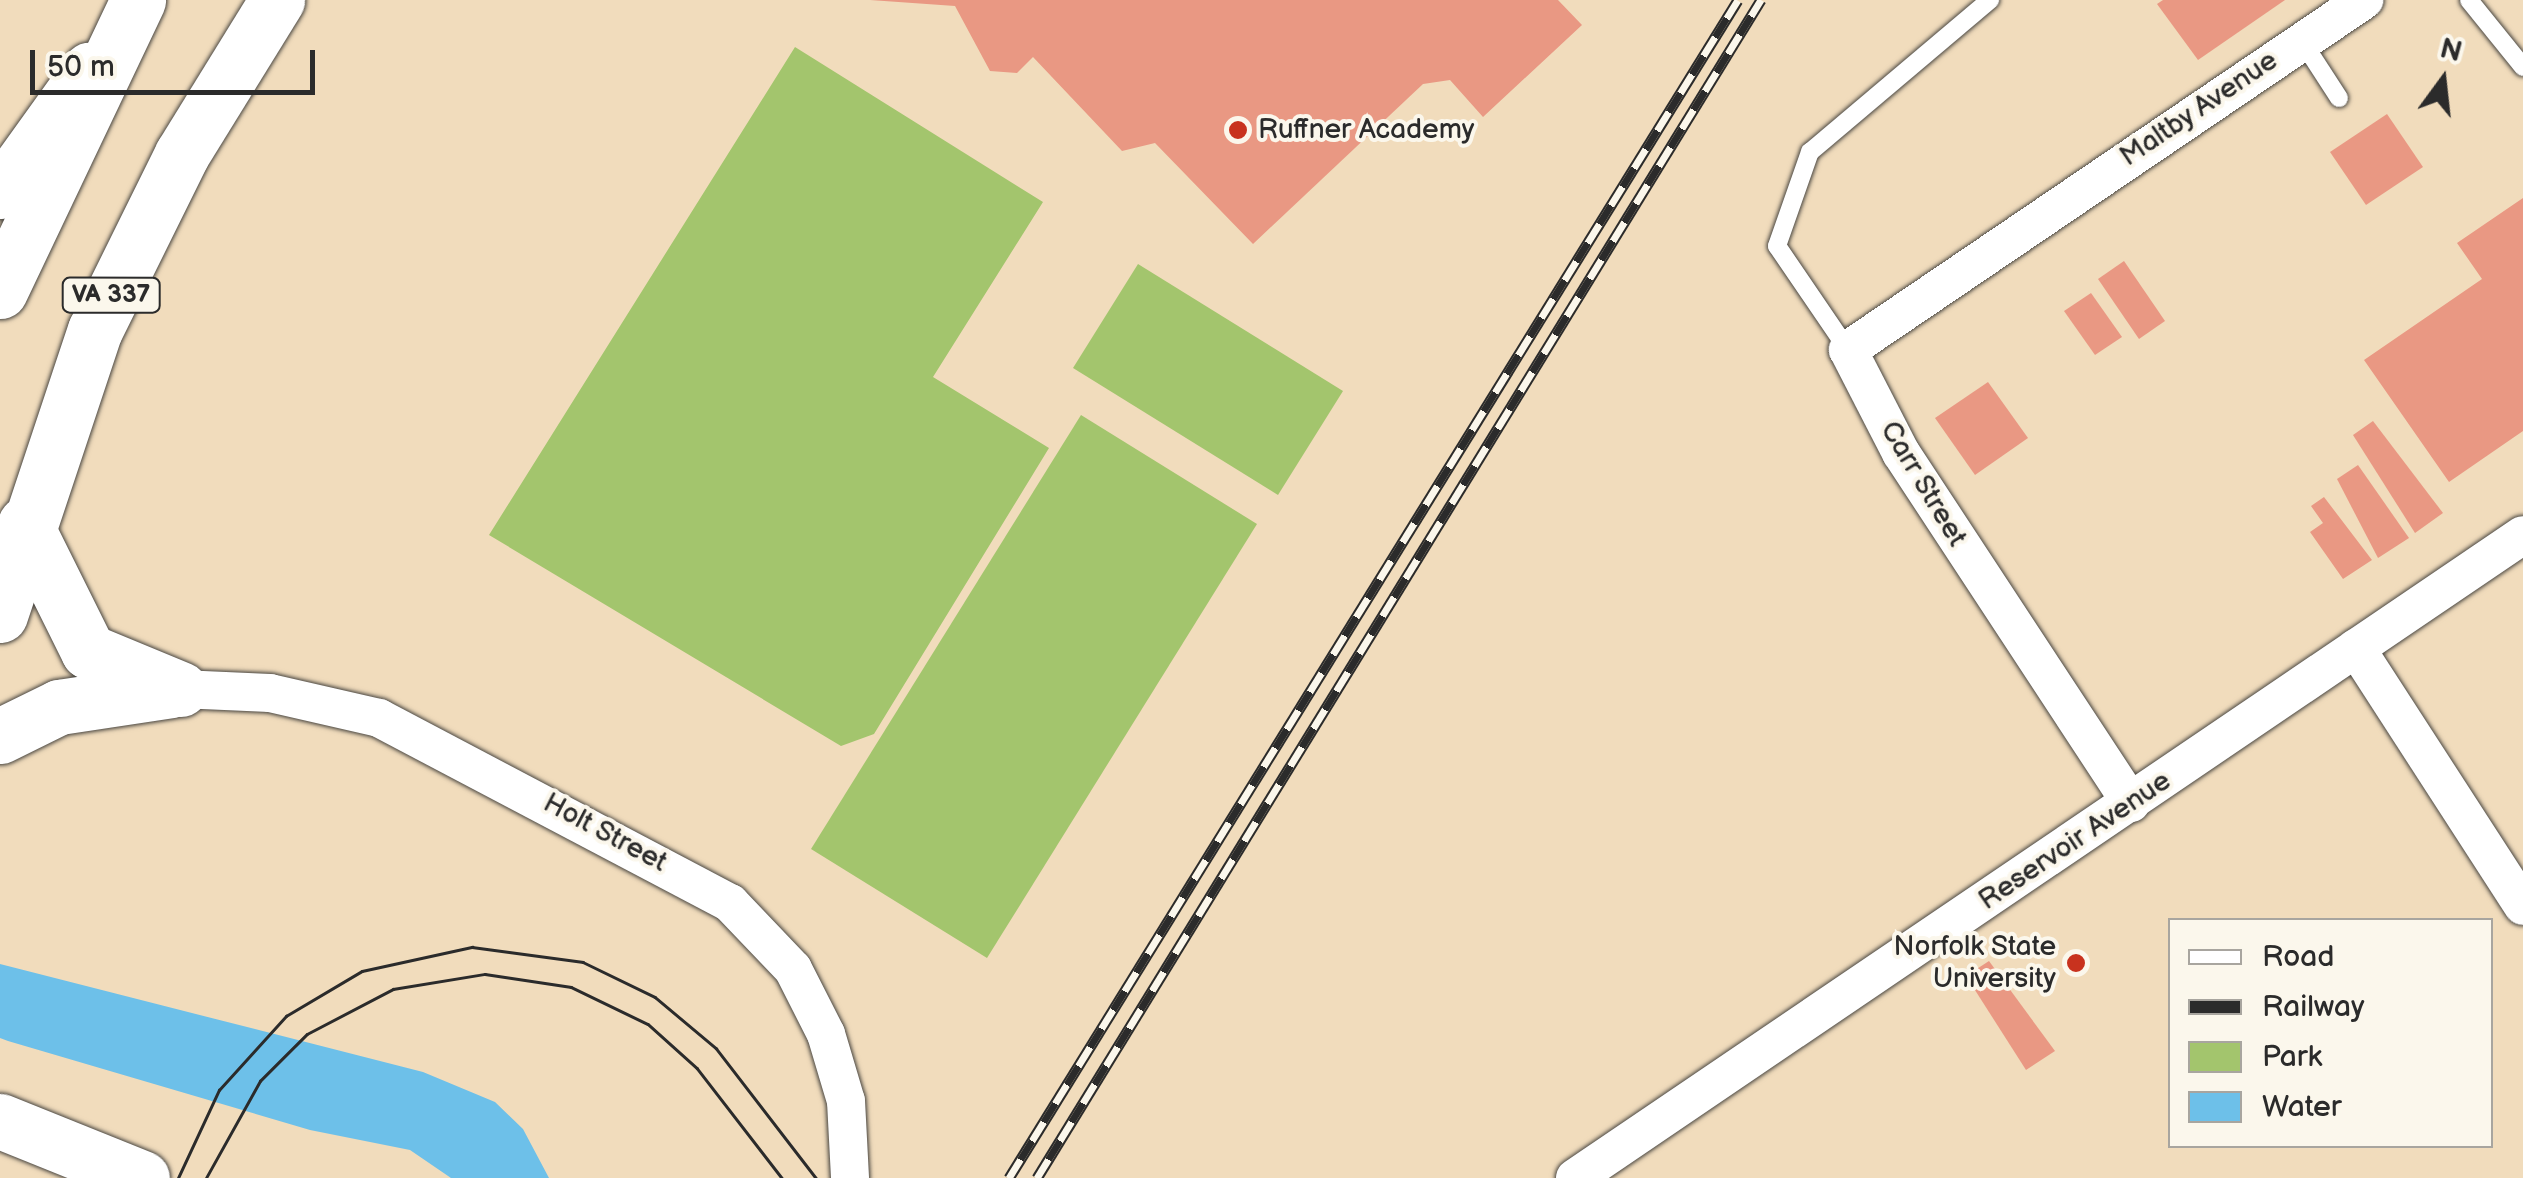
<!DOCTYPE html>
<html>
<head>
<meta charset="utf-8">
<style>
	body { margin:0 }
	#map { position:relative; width:2523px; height:1178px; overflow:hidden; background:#f1dcbc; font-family:"Balsamiq Sans",sans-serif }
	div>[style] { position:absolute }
	.green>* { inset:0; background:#a3c56d }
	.water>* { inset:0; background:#6dc0e9 }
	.building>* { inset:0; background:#e99883 }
	.roads { filter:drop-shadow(0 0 2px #494641) drop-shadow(0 0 2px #494641) }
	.service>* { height:18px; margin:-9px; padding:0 9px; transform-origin:9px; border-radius:9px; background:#fff }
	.minor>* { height:38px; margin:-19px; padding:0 19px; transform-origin:19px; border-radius:19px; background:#fff }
	.secondary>* { height:52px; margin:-26px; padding:0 26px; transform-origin:26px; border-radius:26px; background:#fff }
	.trunk>* { height:55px; margin:-27.5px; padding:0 27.5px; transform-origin:27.5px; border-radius:27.5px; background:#fff }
	.motorway>* { height:55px; margin:-27.5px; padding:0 27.5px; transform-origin:27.5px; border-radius:27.5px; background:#fff }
	.tram>* { height:2.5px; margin:-1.25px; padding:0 1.25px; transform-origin:1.25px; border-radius:1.25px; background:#2b2b2b }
	.rail>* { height:11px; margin-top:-5.5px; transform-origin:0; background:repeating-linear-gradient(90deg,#fbf7ec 0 22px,#2b2b2b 0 44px); box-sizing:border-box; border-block:2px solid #2b2b2b }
	.dots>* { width:28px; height:28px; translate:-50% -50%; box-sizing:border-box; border:5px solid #fbf7ec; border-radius:50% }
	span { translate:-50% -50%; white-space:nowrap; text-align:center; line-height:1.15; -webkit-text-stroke:8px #fbf7ec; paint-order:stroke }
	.shield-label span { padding:2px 8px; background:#fbf7ec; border:2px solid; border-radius:8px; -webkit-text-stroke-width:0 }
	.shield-label { font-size:25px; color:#2b2b2b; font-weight:700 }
	.street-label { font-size:28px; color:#2b2b2b }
	.poi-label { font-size:28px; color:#2b2b2b }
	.left { translate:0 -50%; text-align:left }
	.right { translate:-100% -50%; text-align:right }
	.legend { position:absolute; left:2168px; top:918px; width:325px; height:230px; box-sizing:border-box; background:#fbf7ec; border:2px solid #a8a59f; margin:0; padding:12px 18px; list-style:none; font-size:30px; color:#2b2b2b }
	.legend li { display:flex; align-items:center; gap:20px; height:50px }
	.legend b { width:50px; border:2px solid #a8a59f }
	.north { position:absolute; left:2393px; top:30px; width:100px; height:100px; -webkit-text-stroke:8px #fbf7ec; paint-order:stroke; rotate:15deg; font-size:28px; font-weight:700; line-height:40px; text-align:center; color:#2b2b2b }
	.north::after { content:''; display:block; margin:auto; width:35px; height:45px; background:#2b2b2b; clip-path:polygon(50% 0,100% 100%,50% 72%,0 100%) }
	.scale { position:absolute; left:30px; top:50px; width:285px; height:45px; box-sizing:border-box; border:5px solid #2b2b2b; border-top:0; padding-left:12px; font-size:30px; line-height:35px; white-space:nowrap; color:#2b2b2b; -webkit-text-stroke:8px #fbf7ec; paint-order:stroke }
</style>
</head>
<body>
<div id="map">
	<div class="green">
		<div style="clip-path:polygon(795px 47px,1043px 202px,933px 377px,1049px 448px,874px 734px,841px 746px,489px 535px)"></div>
		<div style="clip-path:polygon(1138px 264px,1343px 391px,1278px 495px,1073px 368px)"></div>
		<div style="clip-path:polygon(1081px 415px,1257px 524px,987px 958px,811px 849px)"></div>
	</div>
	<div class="water">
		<div style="clip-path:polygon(0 964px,423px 1072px,495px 1102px,523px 1129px,549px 1178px,451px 1178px,410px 1150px,310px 1130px,8px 1041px,0 1038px)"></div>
	</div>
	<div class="building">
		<div style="clip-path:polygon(870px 0,1558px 0,1582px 25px,1483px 117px,1450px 80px,1423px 84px,1253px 244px,1155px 143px,1122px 151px,1033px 57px,1017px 73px,990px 71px,955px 6px)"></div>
		<div style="clip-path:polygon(2285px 0,2198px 60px,2157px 4px,2163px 0)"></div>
		<div style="clip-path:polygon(2387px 114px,2423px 167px,2366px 205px,2330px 152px)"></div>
		<div style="clip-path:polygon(2523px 198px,2523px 431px,2449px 482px,2364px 360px,2482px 279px,2457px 243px)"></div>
		<div style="clip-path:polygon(2124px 261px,2165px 321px,2139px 339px,2098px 279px)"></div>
		<div style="clip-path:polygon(2091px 293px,2122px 337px,2095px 355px,2064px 311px)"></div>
		<div style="clip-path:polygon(1988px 382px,2028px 438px,1975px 475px,1935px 418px)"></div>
		<div style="clip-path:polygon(2373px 421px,2443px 513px,2415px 533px,2353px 435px)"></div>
		<div style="clip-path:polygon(2358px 465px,2409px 538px,2378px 558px,2337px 479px)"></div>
		<div style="clip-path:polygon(2324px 497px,2372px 560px,2343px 579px,2310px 532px,2323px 523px,2311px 506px)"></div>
		<div style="clip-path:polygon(1989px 961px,2055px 1051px,2026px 1070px,1966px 976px)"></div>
	</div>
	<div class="roads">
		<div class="service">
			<div style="left:2469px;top:0;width:86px;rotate:51.1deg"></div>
			<div style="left:2302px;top:41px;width:68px;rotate:57deg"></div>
			<div style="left:1848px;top:350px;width:126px;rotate:-124.3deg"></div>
			<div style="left:1777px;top:246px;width:100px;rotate:-70.7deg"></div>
			<div style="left:1810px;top:152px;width:236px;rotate:-40.2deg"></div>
		</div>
		<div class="minor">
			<div style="left:2356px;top:648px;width:307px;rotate:57.1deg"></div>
			<div style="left:180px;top:689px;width:90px;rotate:2.5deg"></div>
			<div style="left:270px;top:693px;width:112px;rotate:12.9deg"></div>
			<div style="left:379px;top:718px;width:397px;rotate:27.8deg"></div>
			<div style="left:730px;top:903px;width:91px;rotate:46.3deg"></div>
			<div style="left:793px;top:969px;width:73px;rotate:63.1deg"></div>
			<div style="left:826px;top:1034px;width:70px;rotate:73.4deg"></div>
			<div style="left:846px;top:1101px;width:77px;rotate:87deg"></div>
			<div style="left:2131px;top:803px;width:419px;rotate:-123.3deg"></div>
			<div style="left:1901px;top:453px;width:116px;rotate:-117.2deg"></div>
			<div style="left:1848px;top:350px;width:624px;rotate:-34.15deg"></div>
			<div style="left:1575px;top:1178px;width:1145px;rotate:-34.15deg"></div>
		</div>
		<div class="secondary">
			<div style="left:0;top:193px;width:153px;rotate:-54.3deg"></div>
		</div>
		<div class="trunk">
			<div style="left:0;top:291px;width:322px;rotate:-64.6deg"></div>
			<div style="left:25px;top:524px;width:142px;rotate:63.6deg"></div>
			<div style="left:88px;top:651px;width:100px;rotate:22.4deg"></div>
			<div style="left:0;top:615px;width:300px;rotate:-71.6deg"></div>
			<div style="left:95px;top:330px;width:196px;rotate:-63.7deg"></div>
			<div style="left:182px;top:154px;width:181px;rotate:-58.3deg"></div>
			<div style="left:0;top:736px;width:66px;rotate:-26.2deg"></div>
			<div style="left:59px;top:707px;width:114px;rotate:-8.6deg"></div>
		</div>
		<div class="motorway">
			<div style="left:0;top:1121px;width:153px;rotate:21.9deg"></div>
		</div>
	</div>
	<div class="tram">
		<div style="left:178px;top:1178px;width:97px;rotate:-65deg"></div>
		<div style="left:219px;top:1090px;width:100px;rotate:-47.8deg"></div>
		<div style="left:286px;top:1016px;width:88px;rotate:-30.6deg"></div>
		<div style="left:362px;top:971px;width:113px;rotate:-12.3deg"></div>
		<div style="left:472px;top:947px;width:112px;rotate:7.7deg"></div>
		<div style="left:583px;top:962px;width:80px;rotate:25.9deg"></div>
		<div style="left:655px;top:997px;width:80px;rotate:39.9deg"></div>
		<div style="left:716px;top:1048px;width:164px;rotate:52.4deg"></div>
		<div style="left:206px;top:1178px;width:111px;rotate:-60.9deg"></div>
		<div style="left:260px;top:1081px;width:66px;rotate:-45deg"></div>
		<div style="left:307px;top:1034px;width:97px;rotate:-27.6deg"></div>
		<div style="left:393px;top:989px;width:93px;rotate:-9.3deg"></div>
		<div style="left:485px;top:974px;width:87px;rotate:8.6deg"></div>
		<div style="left:571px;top:987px;width:85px;rotate:25.7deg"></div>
		<div style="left:648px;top:1024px;width:66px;rotate:41.9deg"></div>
		<div style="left:697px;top:1068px;width:139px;rotate:52.3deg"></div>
	</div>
	<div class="rail">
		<div style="left:1009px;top:1178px;width:1385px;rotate:-58.25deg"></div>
		<div style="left:1037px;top:1178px;width:1383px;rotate:-58.43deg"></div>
	</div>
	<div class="dots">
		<div style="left:1238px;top:130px;background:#c8321e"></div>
		<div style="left:2076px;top:963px;background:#c8321e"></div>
	</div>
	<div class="shield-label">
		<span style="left:111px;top:295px">VA 337</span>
	</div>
	<div class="street-label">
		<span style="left:2199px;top:109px;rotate:-34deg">Maltby Avenue</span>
		<span style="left:1923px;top:484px;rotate:59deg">Carr Street</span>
		<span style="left:605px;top:833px;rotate:28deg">Holt Street</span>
		<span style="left:2075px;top:841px;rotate:-34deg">Reservoir Avenue</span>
	</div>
	<div class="poi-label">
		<span class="left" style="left:1258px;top:130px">Ruffner Academy</span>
		<span class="right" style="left:2056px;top:963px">Norfolk State<br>University</span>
	</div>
	<ul class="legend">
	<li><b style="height:12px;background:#fff"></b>Road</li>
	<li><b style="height:12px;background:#2b2b2b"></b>Railway</li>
	<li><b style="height:28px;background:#a3c56d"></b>Park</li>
	<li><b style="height:28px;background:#6dc0e9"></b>Water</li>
	</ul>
	<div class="north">N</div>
	<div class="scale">50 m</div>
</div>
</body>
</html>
